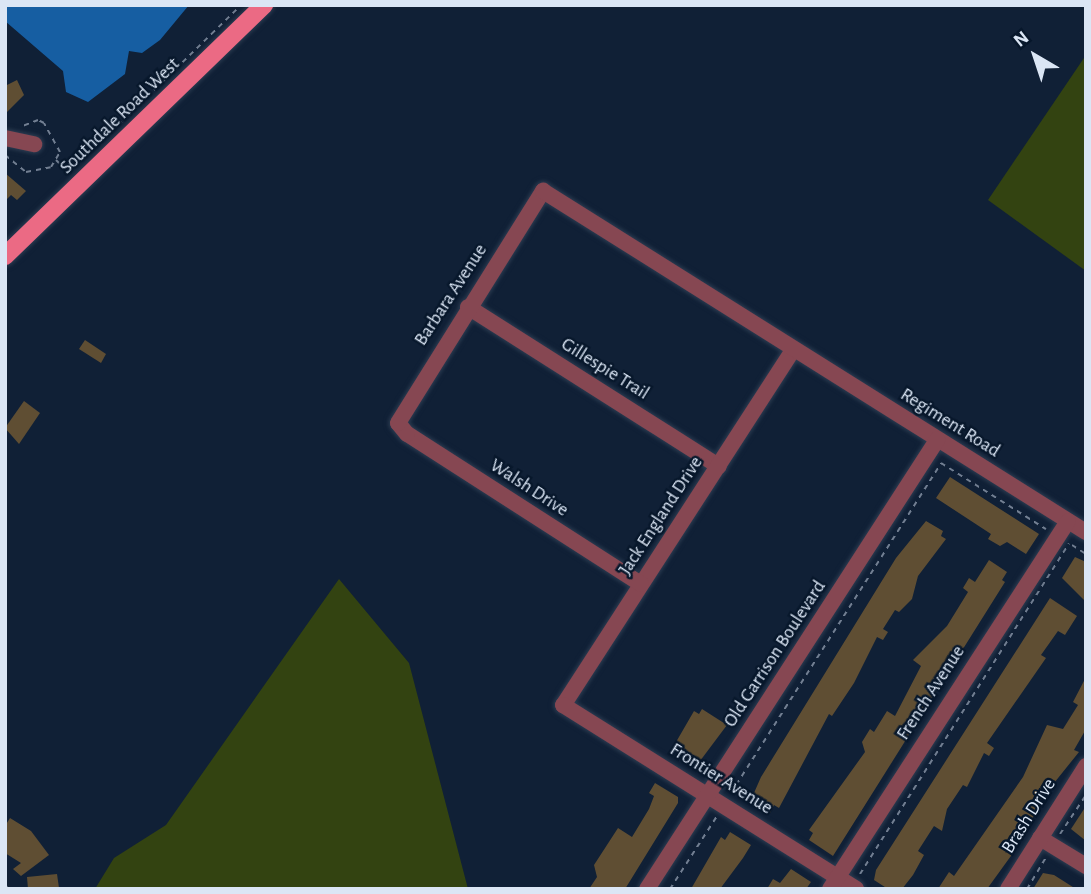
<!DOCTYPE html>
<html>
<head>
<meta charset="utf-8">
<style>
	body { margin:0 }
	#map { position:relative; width:1091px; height:894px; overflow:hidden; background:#102036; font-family:"Alegreya Sans",sans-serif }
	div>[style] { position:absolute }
	.green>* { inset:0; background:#334311 }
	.water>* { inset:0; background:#165ea2 }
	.building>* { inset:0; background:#5f4e33 }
	.path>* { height:2px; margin-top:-1px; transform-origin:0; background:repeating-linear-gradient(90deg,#727f92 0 5px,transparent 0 10px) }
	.roads { filter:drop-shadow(0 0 2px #2c3c51) drop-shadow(0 0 2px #2c3c51) }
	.minor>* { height:16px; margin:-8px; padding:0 8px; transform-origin:8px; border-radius:8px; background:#864752 }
	.major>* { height:18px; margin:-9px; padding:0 9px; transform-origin:9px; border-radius:9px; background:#eb6a84 }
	span { translate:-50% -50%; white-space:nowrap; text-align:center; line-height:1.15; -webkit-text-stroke:5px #07172b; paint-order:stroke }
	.street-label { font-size:19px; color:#dbe6f5 }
	.frame { position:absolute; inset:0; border:7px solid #dbe6f5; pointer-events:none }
	.north { position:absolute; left:1000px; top:21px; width:70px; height:70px; -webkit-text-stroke:5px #07172b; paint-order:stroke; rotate:321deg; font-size:19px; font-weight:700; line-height:28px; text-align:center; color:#dbe6f5 }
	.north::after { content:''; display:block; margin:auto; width:24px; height:32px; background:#dbe6f5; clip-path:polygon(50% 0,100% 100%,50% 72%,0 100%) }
</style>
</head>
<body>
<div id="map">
	<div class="green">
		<div style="clip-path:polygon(1086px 55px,1086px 271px,988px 200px)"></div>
		<div style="clip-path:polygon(339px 579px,409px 663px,468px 889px,95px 889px,114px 858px,166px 825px)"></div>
	</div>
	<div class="water">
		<div style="clip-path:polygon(5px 5px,189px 5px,160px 40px,142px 53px,129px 51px,125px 74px,88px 102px,66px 92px,63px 71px,5px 21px)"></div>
	</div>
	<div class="building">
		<div style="clip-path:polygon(17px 80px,24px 95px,5px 114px,5px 86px)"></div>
		<div style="clip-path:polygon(5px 173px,26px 191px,17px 200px,11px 195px,5px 201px)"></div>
		<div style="clip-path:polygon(85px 340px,106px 354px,101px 363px,79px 349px)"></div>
		<div style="clip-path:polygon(24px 401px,40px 413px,19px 444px,5px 428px)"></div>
		<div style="clip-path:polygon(950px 477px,1039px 534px,1026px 554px,1007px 542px,1000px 546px,988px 539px,991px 534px,936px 498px)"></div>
		<div style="clip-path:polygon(926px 521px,943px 531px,941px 536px,946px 539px,918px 576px,912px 599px,899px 612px,895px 610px,883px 629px,888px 632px,883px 640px,877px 637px,854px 683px,832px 716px,829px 714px,779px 808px,774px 805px,770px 813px,750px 802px,761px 777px,896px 558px)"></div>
		<div style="clip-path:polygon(1075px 557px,1086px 562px,1086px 602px,1062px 578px)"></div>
		<div style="clip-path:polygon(989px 560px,1007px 572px,1002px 580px,1005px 582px,833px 856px,809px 840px,813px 833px,809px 830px,865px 752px,862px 742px,870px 729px,874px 732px,887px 711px,895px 716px,921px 666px,913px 660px,947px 626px,968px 592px,963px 588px,969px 578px,975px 582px)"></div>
		<div style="clip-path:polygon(1050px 598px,1077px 616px,1065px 635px,1058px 631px,1041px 655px,1046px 658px,987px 743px,994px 748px,989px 756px,984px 753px,967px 787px,963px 785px,947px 809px,942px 831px,934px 826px,918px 851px,924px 855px,913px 875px,902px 889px,888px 889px,874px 880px,876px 870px)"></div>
		<div style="clip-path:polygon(1086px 677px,1086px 729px,1074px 750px,1079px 752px,1046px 793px,1016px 849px,987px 889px,938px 889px,949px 872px,954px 876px,1023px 777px,1047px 725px,1063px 729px,1078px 705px,1073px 702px)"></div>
		<div style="clip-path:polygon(702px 709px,727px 725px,697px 765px,672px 749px,694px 711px,699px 714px)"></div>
		<div style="clip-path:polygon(655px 783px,678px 797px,678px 803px,630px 881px,625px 889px,589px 889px,597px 877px,594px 865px,618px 828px,632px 837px,649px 809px,654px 796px,649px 793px)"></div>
		<div style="clip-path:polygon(1086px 806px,1086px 841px,1071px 829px)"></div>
		<div style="clip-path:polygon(10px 818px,31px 831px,49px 855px,21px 876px,13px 869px,21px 863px,5px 853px,5px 826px)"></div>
		<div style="clip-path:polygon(730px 832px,751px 845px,743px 858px,720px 889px,691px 889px,721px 837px,725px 840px)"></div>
		<div style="clip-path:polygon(791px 869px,811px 882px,806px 889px,767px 889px,773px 879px,780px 883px)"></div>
		<div style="clip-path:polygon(1043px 873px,1054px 875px,1076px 889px,1033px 889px)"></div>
		<div style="clip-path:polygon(57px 874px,59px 888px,28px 889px,27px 877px)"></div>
	</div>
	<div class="path">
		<div style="left:111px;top:132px;width:182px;rotate:-44.3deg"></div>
		<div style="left:5px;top:155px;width:27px;rotate:39deg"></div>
		<div style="left:26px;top:172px;width:25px;rotate:-11deg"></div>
		<div style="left:51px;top:167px;width:17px;rotate:-59deg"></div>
		<div style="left:60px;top:152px;width:33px;rotate:-119deg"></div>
		<div style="left:44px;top:123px;width:7px;rotate:-153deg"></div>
		<div style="left:38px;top:120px;width:19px;rotate:159deg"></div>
		<div style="left:56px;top:160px;width:11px;rotate:45deg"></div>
		<div style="left:1072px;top:545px;width:17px;rotate:33deg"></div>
		<div style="left:731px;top:793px;width:391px;rotate:-57.5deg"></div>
		<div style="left:941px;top:463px;width:124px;rotate:32.2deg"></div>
		<div style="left:1060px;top:834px;width:47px;rotate:-56.3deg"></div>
		<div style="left:860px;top:874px;width:391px;rotate:-57.7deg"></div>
		<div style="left:5px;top:884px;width:6px;rotate:59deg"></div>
		<div style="left:670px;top:889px;width:87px;rotate:-57.2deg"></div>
		<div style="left:1027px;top:889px;width:37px;rotate:-59deg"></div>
	</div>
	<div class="roads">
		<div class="minor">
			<div style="left:5px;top:138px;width:30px;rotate:12deg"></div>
			<div style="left:468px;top:307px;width:297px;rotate:32.4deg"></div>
			<div style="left:793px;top:350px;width:423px;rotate:122.9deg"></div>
			<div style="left:563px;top:705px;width:346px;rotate:32.1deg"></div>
			<div style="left:641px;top:584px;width:278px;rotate:-147.3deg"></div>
			<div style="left:407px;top:434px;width:14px;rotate:-129deg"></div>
			<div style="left:398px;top:423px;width:274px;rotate:-58deg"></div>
			<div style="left:543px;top:191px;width:641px;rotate:32.13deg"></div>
			<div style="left:1040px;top:838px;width:54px;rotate:31.3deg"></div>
			<div style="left:647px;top:889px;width:535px;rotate:-57.14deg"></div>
			<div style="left:830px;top:889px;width:438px;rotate:-57.1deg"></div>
			<div style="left:1008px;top:889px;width:146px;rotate:-57.6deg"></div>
		</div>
		<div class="major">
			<div style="left:5px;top:256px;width:361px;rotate:-44.1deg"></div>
		</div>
	</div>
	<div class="street-label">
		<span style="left:120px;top:116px;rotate:-44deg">Southdale Road West</span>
		<span style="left:451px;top:295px;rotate:-57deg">Barbara Avenue</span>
		<span style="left:605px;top:369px;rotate:32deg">Gillespie Trail</span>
		<span style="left:950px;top:423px;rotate:32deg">Regiment Road</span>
		<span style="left:529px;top:488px;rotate:33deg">Walsh Drive</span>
		<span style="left:661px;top:516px;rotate:-57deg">Jack England Drive</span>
		<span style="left:775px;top:654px;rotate:-57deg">Old Garrison Boulevard</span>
		<span style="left:931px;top:693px;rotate:-57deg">French Avenue</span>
		<span style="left:721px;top:779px;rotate:32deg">Frontier Avenue</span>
		<span style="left:1029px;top:816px;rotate:-58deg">Brash Drive</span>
	</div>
	<div class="frame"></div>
	<div class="north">N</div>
</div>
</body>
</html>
